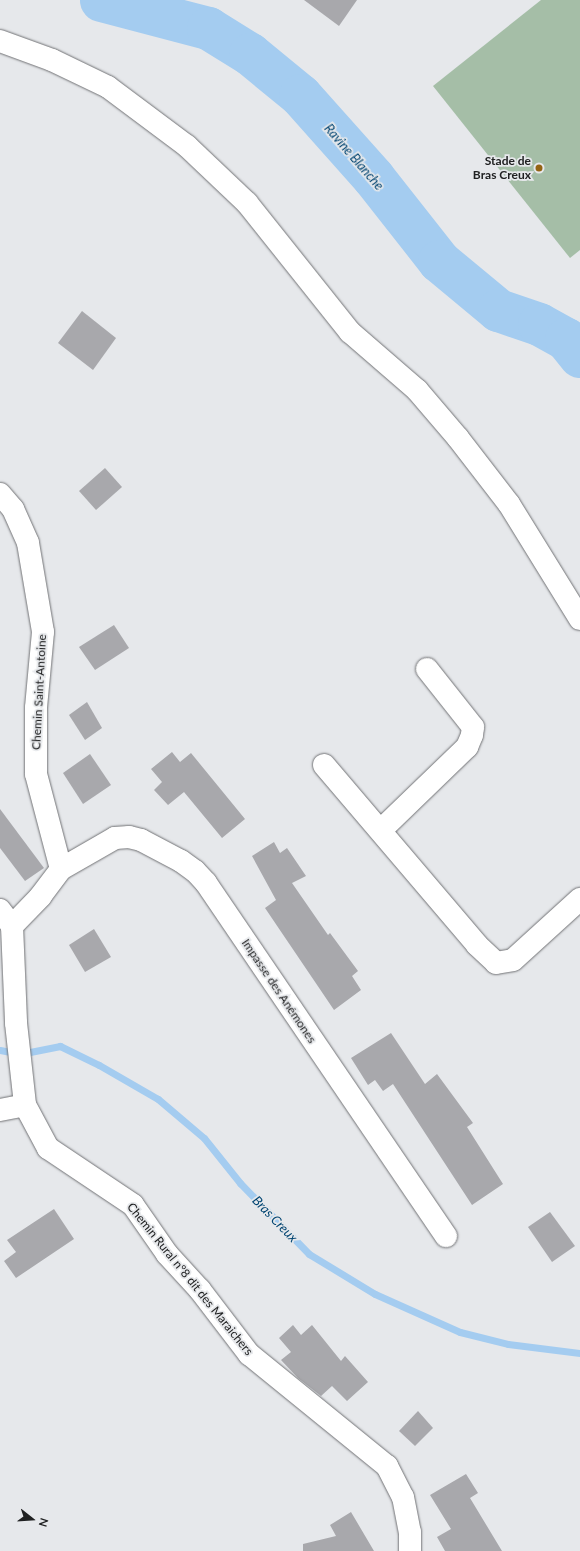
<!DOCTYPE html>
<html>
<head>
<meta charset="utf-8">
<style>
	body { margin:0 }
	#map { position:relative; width:580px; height:1551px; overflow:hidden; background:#e6e8eb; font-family:Lato,sans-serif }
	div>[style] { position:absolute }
	.green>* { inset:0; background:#a5bea7 }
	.stream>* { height:7px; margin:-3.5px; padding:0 3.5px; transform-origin:3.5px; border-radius:3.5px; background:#a4ccf0 }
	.river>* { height:43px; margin:-21.5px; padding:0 21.5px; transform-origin:21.5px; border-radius:21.5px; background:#a4ccf0 }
	.building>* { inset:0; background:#a8a8ac }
	.roads { filter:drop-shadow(0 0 1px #717275) drop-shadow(0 0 1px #717275) }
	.minor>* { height:22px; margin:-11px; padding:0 11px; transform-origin:11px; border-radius:11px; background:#fff }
	.dots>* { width:11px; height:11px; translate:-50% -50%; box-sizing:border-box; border:2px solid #e6e8eb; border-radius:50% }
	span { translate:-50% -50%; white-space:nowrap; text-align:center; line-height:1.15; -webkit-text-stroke:3.5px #e6e8eb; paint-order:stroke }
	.poi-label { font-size:12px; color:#202122; font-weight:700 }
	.right { translate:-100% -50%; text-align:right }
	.street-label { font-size:12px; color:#202122 }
	.water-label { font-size:13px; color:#024572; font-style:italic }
	.north { position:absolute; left:12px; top:1499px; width:40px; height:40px; -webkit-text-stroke:3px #e6e8eb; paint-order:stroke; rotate:107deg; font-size:11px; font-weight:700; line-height:16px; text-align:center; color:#202122 }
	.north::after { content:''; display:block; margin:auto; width:14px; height:18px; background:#202122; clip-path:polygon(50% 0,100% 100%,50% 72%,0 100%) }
</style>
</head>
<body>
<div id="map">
	<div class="green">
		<div style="clip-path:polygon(541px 0,580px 0,580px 250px,570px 258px,433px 86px)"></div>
	</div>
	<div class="stream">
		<div style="left:0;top:1050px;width:20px;rotate:11deg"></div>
		<div style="left:20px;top:1054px;width:41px;rotate:-11.3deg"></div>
		<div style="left:60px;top:1046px;width:43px;rotate:26deg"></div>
		<div style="left:99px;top:1065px;width:68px;rotate:30deg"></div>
		<div style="left:158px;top:1099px;width:60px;rotate:40.3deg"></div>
		<div style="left:204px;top:1138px;width:58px;rotate:51.3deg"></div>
		<div style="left:240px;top:1183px;width:99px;rotate:45.8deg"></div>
		<div style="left:309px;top:1254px;width:77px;rotate:31.2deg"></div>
		<div style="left:375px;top:1294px;width:93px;rotate:24.1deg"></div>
		<div style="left:460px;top:1332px;width:49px;rotate:14deg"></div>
		<div style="left:508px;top:1344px;width:73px;rotate:7.1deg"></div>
	</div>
	<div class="river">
		<div style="left:101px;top:0;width:111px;rotate:14.7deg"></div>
		<div style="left:208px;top:28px;width:49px;rotate:31.8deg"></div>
		<div style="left:250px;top:54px;width:65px;rotate:39.4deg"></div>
		<div style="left:300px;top:95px;width:110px;rotate:48.3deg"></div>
		<div style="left:373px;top:177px;width:107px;rotate:51.8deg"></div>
		<div style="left:439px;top:261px;width:77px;rotate:39.7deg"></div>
		<div style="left:498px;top:310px;width:43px;rotate:18.9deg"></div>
		<div style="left:539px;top:324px;width:31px;rotate:29deg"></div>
		<div style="left:566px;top:339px;width:22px;rotate:51deg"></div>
	</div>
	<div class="building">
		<div style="clip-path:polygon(304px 0,357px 0,339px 26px)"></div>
		<div style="clip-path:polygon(82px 311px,116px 338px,93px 370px,58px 343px)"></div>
		<div style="clip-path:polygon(105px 468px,122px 487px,96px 510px,79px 491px)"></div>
		<div style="clip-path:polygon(114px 625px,129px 648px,95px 670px,79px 647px)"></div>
		<div style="clip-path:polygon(87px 702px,102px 728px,85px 740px,69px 715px)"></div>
		<div style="clip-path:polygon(172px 752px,180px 762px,191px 753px,245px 819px,222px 838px,184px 792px,168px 805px,154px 790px,162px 782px,151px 769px)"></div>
		<div style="clip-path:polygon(90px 754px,111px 785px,83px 804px,63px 773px)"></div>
		<div style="clip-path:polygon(0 809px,44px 868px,25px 881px,0 848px)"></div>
		<div style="clip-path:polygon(274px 842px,280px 853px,287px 848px,306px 876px,292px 883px,328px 935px,330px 933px,358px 971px,352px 976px,361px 990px,334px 1010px,265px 908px,276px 900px,252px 856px)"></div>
		<div style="clip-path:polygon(94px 929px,111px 957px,85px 972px,69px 945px)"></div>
		<div style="clip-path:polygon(391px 1033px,425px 1084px,437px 1074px,473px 1123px,467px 1127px,503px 1184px,472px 1205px,393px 1084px,383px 1091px,375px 1080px,368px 1085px,351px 1058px)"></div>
		<div style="clip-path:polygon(54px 1209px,74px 1239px,16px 1278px,4px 1261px,16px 1252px,7px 1240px)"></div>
		<div style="clip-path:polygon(550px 1212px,575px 1246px,552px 1262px,528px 1227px)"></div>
		<div style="clip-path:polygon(293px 1325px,301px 1335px,312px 1325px,341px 1361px,345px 1356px,368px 1382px,347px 1401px,332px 1386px,321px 1396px,298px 1378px,281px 1360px,291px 1352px,279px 1338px)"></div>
		<div style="clip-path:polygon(418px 1411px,433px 1428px,415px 1446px,399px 1431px)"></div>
		<div style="clip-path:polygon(466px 1474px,478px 1493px,470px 1498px,502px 1551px,445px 1551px,437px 1537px,451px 1529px,430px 1495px)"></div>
		<div style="clip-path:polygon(351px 1512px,374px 1551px,303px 1551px,303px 1544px,336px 1536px,330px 1525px)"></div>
	</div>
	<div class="roads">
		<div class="minor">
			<div style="left:0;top:41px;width:55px;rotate:20.1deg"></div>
			<div style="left:52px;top:60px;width:62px;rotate:25.7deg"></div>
			<div style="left:108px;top:87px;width:99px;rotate:36.8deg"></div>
			<div style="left:187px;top:146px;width:83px;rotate:43.5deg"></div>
			<div style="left:247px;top:203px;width:165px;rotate:51.4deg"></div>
			<div style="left:350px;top:332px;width:89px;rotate:40.9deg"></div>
			<div style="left:417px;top:390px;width:63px;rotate:49.5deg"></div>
			<div style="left:458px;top:438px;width:83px;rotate:52.3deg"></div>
			<div style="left:509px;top:504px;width:135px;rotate:58.3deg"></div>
			<div style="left:0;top:494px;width:20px;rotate:49deg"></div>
			<div style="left:13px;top:509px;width:37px;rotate:66deg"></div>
			<div style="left:28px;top:543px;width:90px;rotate:80.4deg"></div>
			<div style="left:43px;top:632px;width:76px;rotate:95.3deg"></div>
			<div style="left:36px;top:708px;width:66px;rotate:90deg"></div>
			<div style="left:36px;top:774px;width:98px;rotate:75.3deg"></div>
			<div style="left:61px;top:869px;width:34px;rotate:127deg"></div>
			<div style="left:41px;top:896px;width:42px;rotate:134deg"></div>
			<div style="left:324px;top:765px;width:236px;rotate:49.6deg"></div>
			<div style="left:477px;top:945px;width:26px;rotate:43deg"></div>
			<div style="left:496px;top:963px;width:17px;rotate:-10deg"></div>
			<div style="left:513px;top:960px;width:91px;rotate:-42.3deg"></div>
			<div style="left:381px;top:830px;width:120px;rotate:-44deg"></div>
			<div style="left:467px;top:747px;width:13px;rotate:-67deg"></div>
			<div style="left:472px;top:735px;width:8px;rotate:-83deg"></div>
			<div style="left:473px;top:727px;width:74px;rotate:-128.4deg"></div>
			<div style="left:61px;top:869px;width:62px;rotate:-29.9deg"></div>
			<div style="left:115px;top:838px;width:14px;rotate:-4deg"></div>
			<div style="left:129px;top:837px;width:12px;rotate:14deg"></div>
			<div style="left:141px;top:840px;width:45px;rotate:27.7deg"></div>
			<div style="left:181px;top:861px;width:17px;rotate:36deg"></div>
			<div style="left:195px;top:871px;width:16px;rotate:47deg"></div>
			<div style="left:206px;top:883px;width:427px;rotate:55.8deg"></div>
			<div style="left:0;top:910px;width:20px;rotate:53deg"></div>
			<div style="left:12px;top:926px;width:97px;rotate:87.6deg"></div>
			<div style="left:16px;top:1023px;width:82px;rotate:83.7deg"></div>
			<div style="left:25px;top:1105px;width:49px;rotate:61.9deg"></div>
			<div style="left:48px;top:1148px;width:102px;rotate:33.8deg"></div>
			<div style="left:133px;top:1205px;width:60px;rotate:55.2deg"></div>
			<div style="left:167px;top:1254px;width:49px;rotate:47.5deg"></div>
			<div style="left:200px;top:1290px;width:81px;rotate:52.6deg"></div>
			<div style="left:249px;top:1354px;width:178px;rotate:39.1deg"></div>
			<div style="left:387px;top:1466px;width:35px;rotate:63deg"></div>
			<div style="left:403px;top:1497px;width:36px;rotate:79deg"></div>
			<div style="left:410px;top:1532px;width:19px;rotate:90deg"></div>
			<div style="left:0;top:1110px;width:25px;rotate:-11deg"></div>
		</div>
	</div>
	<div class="dots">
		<div style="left:539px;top:168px;background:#946313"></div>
	</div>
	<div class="poi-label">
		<span class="right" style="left:531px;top:168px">Stade de<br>Bras Creux</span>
	</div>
	<div class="street-label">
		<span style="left:39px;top:692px;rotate:-87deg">Chemin Saint-Antoine</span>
		<span style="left:279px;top:991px;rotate:56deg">Impasse des Anémones</span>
		<span style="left:190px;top:1279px;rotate:51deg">Chemin Rural n°8 dit des Maraichers</span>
	</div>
	<div class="water-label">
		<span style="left:354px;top:157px;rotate:49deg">Ravine Blanche</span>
		<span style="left:275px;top:1219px;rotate:46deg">Bras Creux</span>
	</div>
	<div class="north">N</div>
</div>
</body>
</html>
